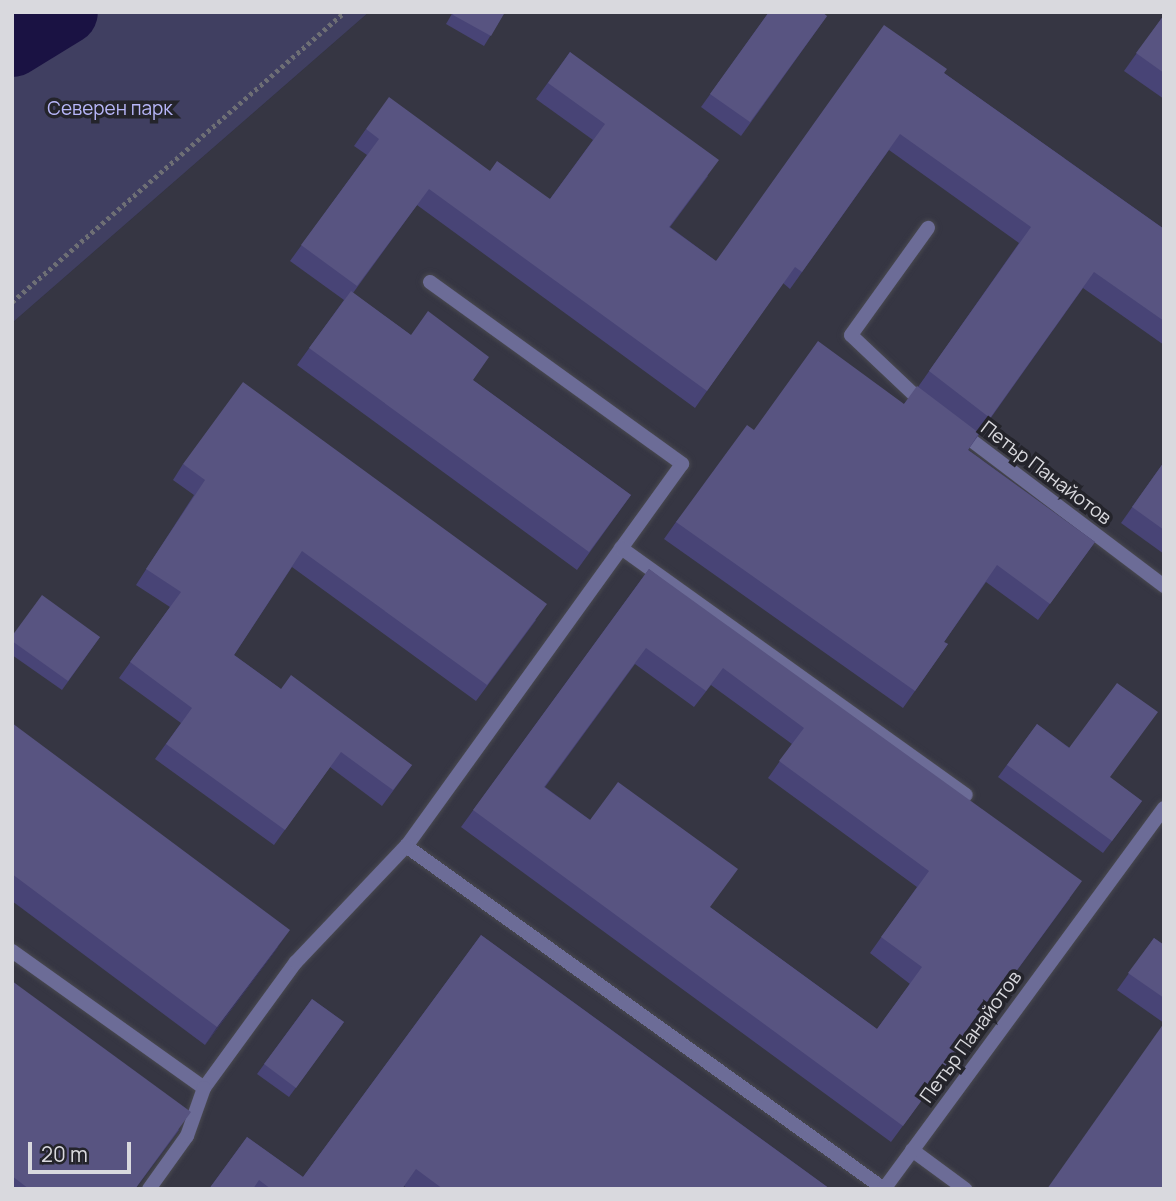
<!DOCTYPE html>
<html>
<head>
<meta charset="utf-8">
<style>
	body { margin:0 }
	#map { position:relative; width:1176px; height:1201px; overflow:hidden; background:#2d2e35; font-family:Manrope,sans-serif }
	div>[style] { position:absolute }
	.built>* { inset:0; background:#363643 }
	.green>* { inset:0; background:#403f61 }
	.river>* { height:63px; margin:-31.5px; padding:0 31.5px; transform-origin:31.5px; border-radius:31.5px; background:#1a1243 }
	.path>* { height:4.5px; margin-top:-2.25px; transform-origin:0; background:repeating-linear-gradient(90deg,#6e6f75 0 3.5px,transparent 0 7px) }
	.roads { filter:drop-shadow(0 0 2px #494950) drop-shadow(0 0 2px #494950) }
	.lane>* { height:14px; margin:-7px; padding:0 7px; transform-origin:7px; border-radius:7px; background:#6c6c97 }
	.street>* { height:14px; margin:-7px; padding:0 7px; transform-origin:7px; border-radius:7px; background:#6c6c97 }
	.wall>* { inset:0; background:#484476 }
	.shaded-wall>* { inset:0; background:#373557 }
	.building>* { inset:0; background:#585481 }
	span { translate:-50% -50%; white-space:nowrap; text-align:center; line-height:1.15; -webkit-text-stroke:7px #24242b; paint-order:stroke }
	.park-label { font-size:19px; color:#b8b7fa }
	.street-label { font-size:19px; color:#d9d9de }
	.frame { position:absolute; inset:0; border:14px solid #d9d9de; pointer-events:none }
	.scale { position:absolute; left:28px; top:1142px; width:103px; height:32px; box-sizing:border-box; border:4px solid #d9d9de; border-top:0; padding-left:9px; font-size:21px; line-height:24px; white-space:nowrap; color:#d9d9de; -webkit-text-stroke:5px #24242b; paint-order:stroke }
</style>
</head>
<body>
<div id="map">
	<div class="built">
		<div style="clip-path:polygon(369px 12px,1164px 12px,1164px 1189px,12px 1189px,12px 323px)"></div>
	</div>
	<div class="green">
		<div style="clip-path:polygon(12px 12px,369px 12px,12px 323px)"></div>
	</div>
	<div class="river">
		<div style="left:12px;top:45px;width:63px;rotate:-31.4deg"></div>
	</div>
	<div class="path">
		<div style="left:12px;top:302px;width:441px;rotate:-41.1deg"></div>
	</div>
	<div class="roads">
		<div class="lane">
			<div style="left:430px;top:282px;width:311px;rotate:35.8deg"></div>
			<div style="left:682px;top:464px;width:471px;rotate:125.8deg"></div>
			<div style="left:406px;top:846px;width:588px;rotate:35.66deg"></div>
			<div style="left:926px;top:406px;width:103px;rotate:-136.6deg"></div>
			<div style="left:851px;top:335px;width:132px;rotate:-54.3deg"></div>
			<div style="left:959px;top:431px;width:257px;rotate:37.1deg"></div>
			<div style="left:621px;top:548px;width:424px;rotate:35.6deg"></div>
			<div style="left:12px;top:951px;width:236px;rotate:35.5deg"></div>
			<div style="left:204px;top:1088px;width:156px;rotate:-53.9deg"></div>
			<div style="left:296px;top:962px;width:160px;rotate:-46.5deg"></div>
			<div style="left:912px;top:1150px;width:66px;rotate:36.3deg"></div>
			<div style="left:149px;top:1189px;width:65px;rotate:-54.4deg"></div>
			<div style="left:187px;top:1136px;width:51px;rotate:-70.5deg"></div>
		</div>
		<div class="street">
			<div style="left:884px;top:1189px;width:473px;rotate:-53.7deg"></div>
		</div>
	</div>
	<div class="wall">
		<div style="clip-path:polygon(453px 12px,505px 12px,484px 46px,446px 24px)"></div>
		<div style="clip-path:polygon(769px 12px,827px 16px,741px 136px,701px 107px)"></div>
		<div style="clip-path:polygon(1164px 15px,1164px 99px,1124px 71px)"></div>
		<div style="clip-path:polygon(570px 52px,708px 176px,670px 227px,716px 261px,944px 73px,1164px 229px,1164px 345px,1083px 288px,968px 450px,1095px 542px,1038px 620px,986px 582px,944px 642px,948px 644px,903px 708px,664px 539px,676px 522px,754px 430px,904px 404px,918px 387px,1019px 243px,889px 150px,790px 289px,783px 283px,695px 408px,417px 205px,353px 293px,631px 495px,577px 570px,297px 365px,344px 300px,290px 261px,367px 155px,354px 146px,366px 129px,490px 171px,550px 199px,593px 140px,536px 99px)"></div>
		<div style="clip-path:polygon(1164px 462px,1164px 554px,1121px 523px)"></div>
		<div style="clip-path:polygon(183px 464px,536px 620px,476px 701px,292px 567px,234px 655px,281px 689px,412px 765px,382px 806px,330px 767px,274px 845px,155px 759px,181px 723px,119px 678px,170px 607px,136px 585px,194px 495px,173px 480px)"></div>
		<div style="clip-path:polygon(evenodd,649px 569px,1070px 898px,891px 1142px,461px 827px,649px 569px,635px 664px,694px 707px,711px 685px,792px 744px,768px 778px,917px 887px,870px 953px,910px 984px,877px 1029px,545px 787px,635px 664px)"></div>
		<div style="clip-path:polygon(12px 636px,100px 637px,62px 690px,12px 655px)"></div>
		<div style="clip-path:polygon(12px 723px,278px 947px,205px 1045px,12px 901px)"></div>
		<div style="clip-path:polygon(1037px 724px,1142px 801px,1103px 853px,998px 777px)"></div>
		<div style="clip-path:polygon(481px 935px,830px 1189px,408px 1189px,404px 1186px,402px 1189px,209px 1189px,247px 1137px,303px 1177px)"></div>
		<div style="clip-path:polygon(1154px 938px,1164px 945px,1164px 1023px,1117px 990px)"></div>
		<div style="clip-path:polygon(12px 981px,179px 1130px,135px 1189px,12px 1189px)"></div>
		<div style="clip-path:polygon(312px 999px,344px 1022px,289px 1097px,257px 1074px)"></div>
	</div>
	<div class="shaded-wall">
		<div style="clip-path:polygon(290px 930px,278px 947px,205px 1045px,217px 1027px)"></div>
	</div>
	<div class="building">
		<div style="clip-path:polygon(454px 12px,505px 12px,491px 36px,453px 15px)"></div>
		<div style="clip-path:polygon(769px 12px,822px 12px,827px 16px,750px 122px,710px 94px)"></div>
		<div style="clip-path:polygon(1164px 15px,1164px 73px,1136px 53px)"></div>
		<div style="clip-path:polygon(884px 25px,947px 69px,944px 73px,1164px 229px,1164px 321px,1094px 272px,990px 418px,929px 371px,1031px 227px,900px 134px,802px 272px,795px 267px,707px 391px,429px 189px,357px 286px,301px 245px,379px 139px,366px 129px,389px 97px,490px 171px,497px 161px,550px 199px,605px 124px,548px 83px,570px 52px,719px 160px,669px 227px,716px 261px)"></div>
		<div style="clip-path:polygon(351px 291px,411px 335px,428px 311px,489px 357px,473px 380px,631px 495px,589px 552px,309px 348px)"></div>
		<div style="clip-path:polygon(818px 341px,904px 404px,917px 386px,979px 433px,968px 450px,1095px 542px,1050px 604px,997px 565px,944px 642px,948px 644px,915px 691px,676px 522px,747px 425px,754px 430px)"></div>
		<div style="clip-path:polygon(243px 382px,547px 604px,487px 685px,302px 551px,234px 655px,281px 689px,291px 675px,412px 765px,393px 790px,341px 752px,285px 830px,166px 744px,192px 708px,130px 662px,181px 592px,146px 569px,205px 480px,183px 464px)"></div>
		<div style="clip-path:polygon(1164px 462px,1164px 530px,1132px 507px)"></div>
		<div style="clip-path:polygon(evenodd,649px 569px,1082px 881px,903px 1126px,473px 810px,649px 569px,646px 648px,706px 691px,723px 668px,804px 728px,779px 761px,929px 871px,881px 937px,922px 967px,877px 1029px,710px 907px,738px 869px,618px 782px,590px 820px,544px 787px,646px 648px)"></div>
		<div style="clip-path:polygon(42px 595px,100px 637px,68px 681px,12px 641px,12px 636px)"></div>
		<div style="clip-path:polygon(1117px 683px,1158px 712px,1110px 777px,1142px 801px,1112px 841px,1007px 765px,1037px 724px,1069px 748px)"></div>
		<div style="clip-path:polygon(12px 723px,290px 930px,217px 1027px,12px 874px)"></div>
		<div style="clip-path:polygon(481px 935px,830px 1189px,443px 1189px,416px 1169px,402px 1189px,271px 1189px,259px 1180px,253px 1189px,209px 1189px,247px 1137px,303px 1177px)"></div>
		<div style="clip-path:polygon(1154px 938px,1164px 945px,1164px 998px,1128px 973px)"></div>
		<div style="clip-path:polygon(12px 981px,191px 1112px,135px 1189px,29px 1189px,12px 1176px)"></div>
		<div style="clip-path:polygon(312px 999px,344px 1022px,296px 1088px,264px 1064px)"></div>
		<div style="clip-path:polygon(1164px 1023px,1164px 1188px,1163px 1189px,1047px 1189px)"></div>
	</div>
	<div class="park-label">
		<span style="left:110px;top:109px">Северен парк</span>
	</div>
	<div class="street-label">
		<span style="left:1046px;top:473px;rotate:37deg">Петър Панайотов</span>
		<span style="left:971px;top:1037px;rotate:-54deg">Петър Панайотов</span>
	</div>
	<div class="frame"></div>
	<div class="scale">20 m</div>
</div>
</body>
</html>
